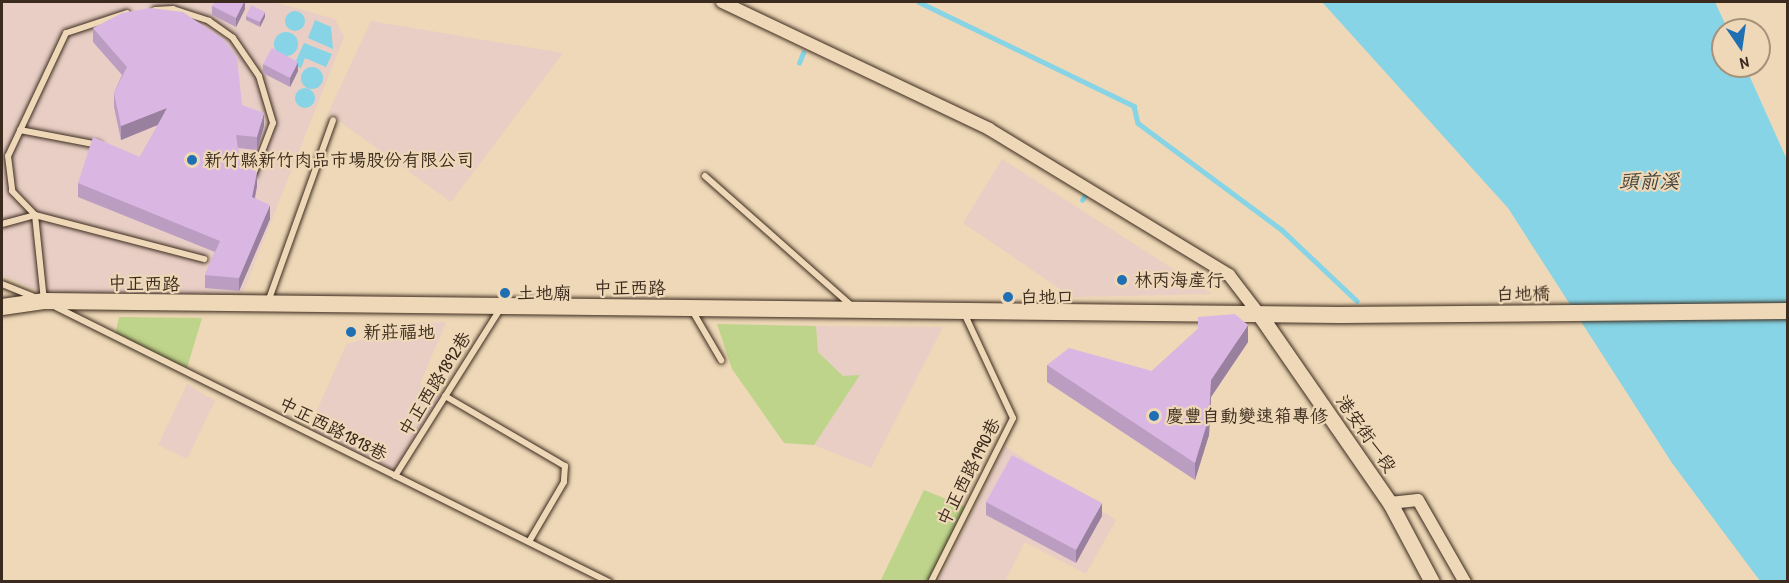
<!DOCTYPE html>
<html>
<head>
<meta charset="utf-8">
<style>
	body { margin:0 }
	#map { position:relative; width:1789px; height:583px; overflow:hidden; background:#eed8b7; font-family:"Patrick Hand","LXGW WenKai TC",sans-serif }
	div>[style] { position:absolute }
	.built>* { inset:0; background:#e8cec4 }
	.green>* { inset:0; background:#bdd48a }
	.water>* { inset:0; background:#86d4e5 }
	.round { border-radius:50% }
	.stream>* { height:4.5px; margin:-2.25px; padding:0 2.25px; transform-origin:2.25px; border-radius:2.25px; background:#86d4e5 }
	.roads { filter:drop-shadow(0 0 2px #3b2a1e) drop-shadow(0 0 2px #3b2a1e) }
	.service>* { height:6px; margin:-3px; padding:0 3px; transform-origin:3px; border-radius:3px; background:#eed8b7 }
	.minor>* { height:12px; margin:-6px; padding:0 6px; transform-origin:6px; border-radius:6px; background:#eed8b7 }
	.tertiary>* { height:15px; margin:-7.5px; padding:0 7.5px; transform-origin:7.5px; border-radius:7.5px; background:#eed8b7 }
	.secondary>* { height:16px; margin:-8px; padding:0 8px; transform-origin:8px; border-radius:8px; background:#eed8b7 }
	.wall>* { inset:0; background:#bb9dc2 }
	.shaded-wall>* { inset:0; background:#99809e }
	.building>* { inset:0; background:#dab7e2 }
	.dots>* { width:16px; height:16px; translate:-50% -50%; box-sizing:border-box; border:3px solid #eed8b7; border-radius:50% }
	span { translate:-50% -50%; white-space:nowrap; text-align:center; line-height:1.15; -webkit-text-stroke:4.5px #eed8b7; paint-order:stroke }
	.poi-label { font-size:18px; color:#3b2a1e }
	.left { translate:0 -50%; text-align:left }
	.street-label { font-size:18px; color:#3b2a1e }
	.water-label { font-size:20px; color:#46443c; font-style:italic }
	.frame { position:absolute; inset:0; border:3px solid #3b2a1e; pointer-events:none }
	.north { position:absolute; left:1711px; top:18px; width:60px; height:60px; box-sizing:border-box; background:#eed8b7; border:2px solid #a6927a; border-radius:50%; rotate:167deg; font-size:16px; font-weight:700; line-height:24px; text-align:center; color:#3b2a1e }
	.north::after { content:''; display:block; margin:auto; width:21px; height:27px; background:#1f6fb2; clip-path:polygon(50% 0,100% 100%,50% 72%,0 100%) }
</style>
</head>
<body>
<div id="map">
	<div class="built">
		<div style="clip-path:polygon(2px 2px,274px 2px,335px 19px,344px 37px,243px 293px,50px 296px,2px 275px)"></div>
		<div style="clip-path:polygon(371px 21px,563px 53px,451px 202px,328px 113px)"></div>
		<div style="clip-path:polygon(1002px 159px,1212px 294px,1072px 297px,963px 223px)"></div>
		<div style="clip-path:polygon(446px 322px,420px 384px,443px 399px,401px 475px,309px 428px,346px 345px,369px 337px,376px 324px)"></div>
		<div style="clip-path:polygon(816px 326px,943px 327px,871px 468px,814px 445px,859px 376px,843px 376px,818px 352px)"></div>
		<div style="clip-path:polygon(187px 384px,215px 401px,187px 459px,158px 445px)"></div>
		<div style="clip-path:polygon(1005px 446px,1116px 520px,1086px 574px,1025px 542px,1005px 581px,938px 582px)"></div>
	</div>
	<div class="green">
		<div style="clip-path:polygon(119px 317px,202px 318px,187px 368px,115px 336px)"></div>
		<div style="clip-path:polygon(717px 324px,816px 326px,818px 352px,843px 376px,860px 375px,814px 445px,784px 443px,732px 369px)"></div>
		<div style="clip-path:polygon(924px 490px,966px 507px,928px 581px,880px 582px)"></div>
	</div>
	<div class="water">
		<div style="clip-path:polygon(1322px 2px,1715px 2px,1728px 30px,1723px 30px,1723px 66px,1745px 66px,1787px 160px,1787px 581px,1760px 581px,1672px 463px,1508px 208px)"></div>
		<div class="round" style="left:285px;top:11px;width:20px;height:20px"></div>
		<div style="clip-path:polygon(315px 20px,331px 27px,333px 49px,308px 38px)"></div>
		<div class="round" style="left:274px;top:32px;width:24px;height:24px"></div>
		<div style="clip-path:polygon(304px 43px,332px 54px,326px 67px,305px 58px,301px 68px,294px 65px)"></div>
		<div class="round" style="left:301px;top:67px;width:22px;height:22px"></div>
		<div class="round" style="left:295px;top:88px;width:20px;height:20px"></div>
	</div>
	<div class="stream">
		<div style="left:919px;top:2px;width:239px;rotate:25.8deg"></div>
		<div style="left:1134px;top:106px;width:17px;rotate:77deg"></div>
		<div style="left:1138px;top:123px;width:179px;rotate:36.6deg"></div>
		<div style="left:1282px;top:230px;width:103px;rotate:43.4deg"></div>
		<div style="left:799px;top:63px;width:11px;rotate:-68deg"></div>
		<div style="left:1082px;top:200px;width:7px;rotate:-56deg"></div>
	</div>
	<div class="roads">
		<div class="service">
			<div style="left:155px;top:10px;width:18px;rotate:-3deg"></div>
			<div style="left:173px;top:9px;width:38px;rotate:18deg"></div>
			<div style="left:209px;top:21px;width:29px;rotate:35deg"></div>
			<div style="left:233px;top:38px;width:46px;rotate:55.6deg"></div>
			<div style="left:259px;top:76px;width:49px;rotate:73.4deg"></div>
			<div style="left:273px;top:123px;width:56px;rotate:111deg"></div>
			<div style="left:127px;top:13px;width:64px;rotate:161.8deg"></div>
			<div style="left:66px;top:33px;width:136px;rotate:115.2deg"></div>
			<div style="left:8px;top:156px;width:35px;rotate:83deg"></div>
			<div style="left:12px;top:191px;width:33px;rotate:46deg"></div>
			<div style="left:35px;top:215px;width:175px;rotate:14.6deg"></div>
			<div style="left:20px;top:130px;width:80px;rotate:10.8deg"></div>
			<div style="left:705px;top:176px;width:198px;rotate:41.5deg"></div>
			<div style="left:35px;top:215px;width:85px;rotate:84deg"></div>
			<div style="left:2px;top:224px;width:34px;rotate:-15deg"></div>
			<div style="left:2px;top:284px;width:37px;rotate:22deg"></div>
			<div style="left:268px;top:302px;width:193px;rotate:-70.3deg"></div>
			<div style="left:56px;top:307px;width:618px;rotate:26.44deg"></div>
			<div style="left:693px;top:312px;width:56px;rotate:59.7deg"></div>
			<div style="left:445px;top:396px;width:139px;rotate:30.3deg"></div>
			<div style="left:565px;top:466px;width:16px;rotate:94deg"></div>
			<div style="left:564px;top:482px;width:69px;rotate:120.3deg"></div>
			<div style="left:395px;top:476px;width:199px;rotate:-57.8deg"></div>
			<div style="left:931px;top:582px;width:183px;rotate:-63.4deg"></div>
			<div style="left:1013px;top:418px;width:116px;rotate:-115deg"></div>
		</div>
		<div class="minor">
			<div style="left:722px;top:2px;width:296px;rotate:25.4deg"></div>
			<div style="left:989px;top:129px;width:281px;rotate:31.3deg"></div>
			<div style="left:1229px;top:275px;width:49px;rotate:52.4deg"></div>
			<div style="left:1390px;top:503px;width:28px;rotate:-6deg"></div>
			<div style="left:1418px;top:500px;width:95px;rotate:60.2deg"></div>
		</div>
		<div class="tertiary">
			<div style="left:1259px;top:314px;width:230px;rotate:55.3deg"></div>
			<div style="left:1390px;top:503px;width:89px;rotate:62deg"></div>
		</div>
		<div class="secondary">
			<div style="left:2px;top:307px;width:42px;rotate:-8.1deg"></div>
			<div style="left:44px;top:301px;width:1296px;rotate:0.62deg"></div>
			<div style="left:1340px;top:315px;width:448px;rotate:-0.5deg"></div>
		</div>
	</div>
	<div class="wall">
		<div style="clip-path:polygon(245px 2px,245px 9px,236px 27px,212px 15px,212px 6px)"></div>
		<div style="clip-path:polygon(246px 16px,265px 17px,260px 27px,246px 20px)"></div>
		<div style="clip-path:polygon(93px 28px,242px 105px,264px 126px,257px 150px,238px 148px,240px 162px,257px 186px,255px 198px,270px 219px,239px 291px,205px 288px,205px 275px,215px 252px,78px 197px,78px 183px,140px 157px,158px 125px,121px 140px,114px 107px,114px 93px,122px 75px,93px 42px)"></div>
		<div style="clip-path:polygon(263px 64px,298px 71px,290px 87px,263px 73px)"></div>
		<div style="clip-path:polygon(1198px 329px,1248px 342px,1211px 397px,1209px 435px,1195px 480px,1047px 382px,1047px 365px,1152px 371px)"></div>
		<div style="clip-path:polygon(986px 502px,1102px 516px,1076px 563px,986px 515px)"></div>
	</div>
	<div class="shaded-wall">
		<div style="clip-path:polygon(244px 2px,245px 2px,245px 9px,236px 27px,236px 18px)"></div>
		<div style="clip-path:polygon(265px 12px,265px 17px,260px 27px,260px 22px)"></div>
		<div style="clip-path:polygon(298px 62px,298px 71px,290px 87px,290px 78px)"></div>
		<div style="clip-path:polygon(167px 108px,167px 121px,121px 140px,121px 126px)"></div>
		<div style="clip-path:polygon(264px 113px,264px 126px,257px 150px,257px 137px)"></div>
		<div style="clip-path:polygon(257px 172px,257px 186px,252px 211px,252px 197px)"></div>
		<div style="clip-path:polygon(270px 205px,270px 219px,239px 291px,239px 278px)"></div>
		<div style="clip-path:polygon(1248px 325px,1248px 342px,1211px 397px,1209px 435px,1195px 480px,1195px 463px,1211px 380px)"></div>
		<div style="clip-path:polygon(1102px 503px,1102px 516px,1076px 563px,1076px 550px)"></div>
	</div>
	<div class="building">
		<div style="clip-path:polygon(215px 2px,244px 2px,236px 18px,212px 6px)"></div>
		<div style="clip-path:polygon(251px 5px,265px 12px,260px 22px,246px 16px)"></div>
		<div style="clip-path:polygon(150px 8px,183px 12px,223px 39px,237px 57px,242px 105px,264px 113px,257px 137px,236px 135px,240px 162px,257px 172px,252px 197px,270px 205px,239px 278px,205px 275px,220px 241px,78px 183px,93px 137px,140px 157px,167px 108px,121px 126px,114px 93px,127px 67px,93px 28px,122px 13px)"></div>
		<div style="clip-path:polygon(272px 48px,298px 62px,290px 78px,263px 64px)"></div>
		<div style="clip-path:polygon(1235px 314px,1248px 325px,1211px 380px,1209px 417px,1195px 463px,1047px 365px,1069px 348px,1152px 371px,1198px 329px,1198px 317px)"></div>
		<div style="clip-path:polygon(1012px 455px,1102px 503px,1076px 550px,986px 502px)"></div>
	</div>
	<div class="dots">
		<div style="left:192px;top:160px;background:#1f6fb2"></div>
		<div style="left:1122px;top:280px;background:#1f6fb2"></div>
		<div style="left:505px;top:293px;background:#1f6fb2"></div>
		<div style="left:1008px;top:297px;background:#1f6fb2"></div>
		<div style="left:351px;top:332px;background:#1f6fb2"></div>
		<div style="left:1154px;top:416px;background:#1f6fb2"></div>
	</div>
	<div class="poi-label">
		<span class="left" style="left:204px;top:160px">新竹縣新竹肉品市場股份有限公司</span>
		<span class="left" style="left:1134px;top:280px">林丙海產行</span>
		<span class="left" style="left:517px;top:293px">土地廟</span>
		<span class="left" style="left:1020px;top:297px">白地口</span>
		<span class="left" style="left:363px;top:332px">新莊福地</span>
		<span class="left" style="left:1166px;top:416px">慶豐自動變速箱專修</span>
	</div>
	<div class="street-label">
		<span style="left:144px;top:284px;rotate:1deg">中正西路</span>
		<span style="left:630px;top:288px">中正西路</span>
		<span style="left:1523px;top:294px;rotate:-1deg">白地橋</span>
		<span style="left:435px;top:384px;rotate:-58deg">中正西路1892巷</span>
		<span style="left:333px;top:429px;rotate:27deg">中正西路1818巷</span>
		<span style="left:1366px;top:434px;rotate:55deg">港安街一段</span>
		<span style="left:969px;top:472px;rotate:-63deg">中正西路1990巷</span>
	</div>
	<div class="water-label">
		<span style="left:1649px;top:180px">頭前溪</span>
	</div>
	<div class="frame"></div>
	<div class="north">N</div>
</div>
</body>
</html>
